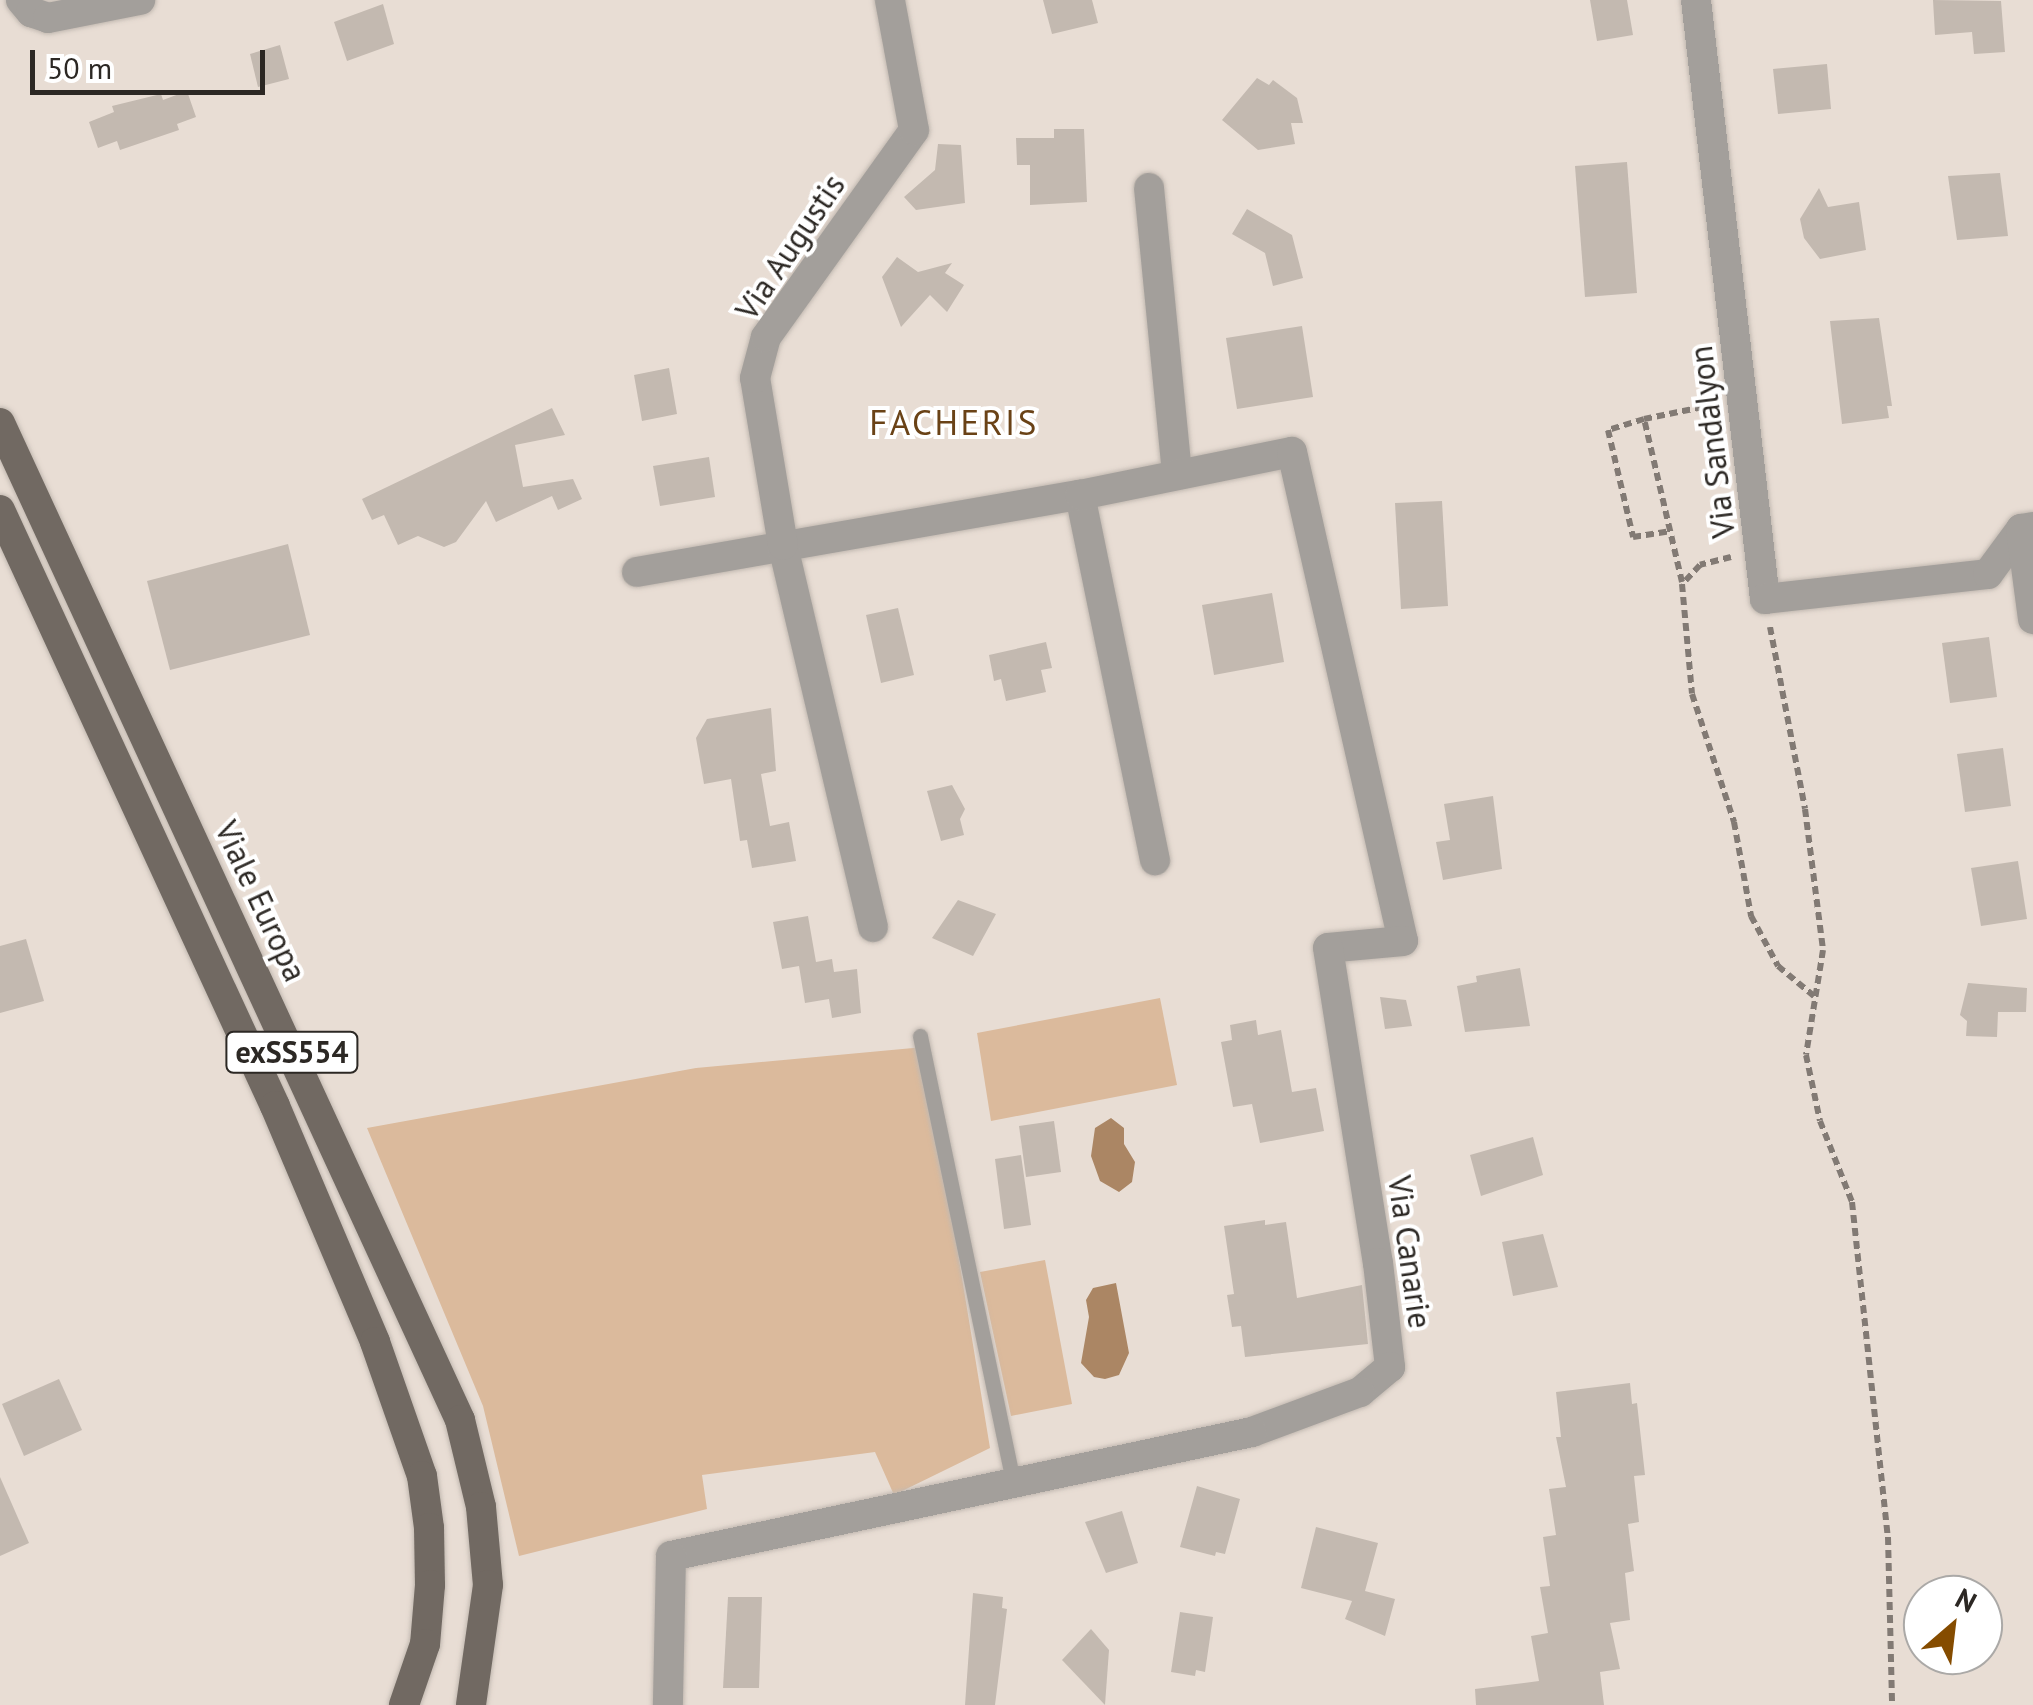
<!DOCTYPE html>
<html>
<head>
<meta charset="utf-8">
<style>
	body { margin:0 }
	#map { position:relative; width:2033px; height:1705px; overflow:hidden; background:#e8ddd4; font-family:"PT Sans",sans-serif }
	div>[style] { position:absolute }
	.green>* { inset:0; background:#dbba9c }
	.water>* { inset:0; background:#ab8664 }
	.building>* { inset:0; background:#c3b9b0 }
	.path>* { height:6px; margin-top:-3px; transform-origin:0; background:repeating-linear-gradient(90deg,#827a74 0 8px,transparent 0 13px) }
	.roads { filter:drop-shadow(0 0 2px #c2b9b1) drop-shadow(0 0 2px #c2b9b1) }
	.lane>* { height:15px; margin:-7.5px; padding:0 7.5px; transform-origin:7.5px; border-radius:7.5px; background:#a39f9b }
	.street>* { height:30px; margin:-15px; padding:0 15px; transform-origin:15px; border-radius:15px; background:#a39f9b }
	.primary>* { height:30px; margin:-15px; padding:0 15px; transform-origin:15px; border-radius:15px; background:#716962 }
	span { translate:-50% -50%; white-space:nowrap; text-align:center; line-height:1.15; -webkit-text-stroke:8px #fff; paint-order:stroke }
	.shield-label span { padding:2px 8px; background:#fff; border:2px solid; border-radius:8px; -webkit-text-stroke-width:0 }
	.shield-label { font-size:30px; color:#2c2824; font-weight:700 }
	.street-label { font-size:32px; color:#2c2824 }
	.neighbourhood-label { font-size:35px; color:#6a4216; letter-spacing:2.5px }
	.north { position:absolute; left:1903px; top:1575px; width:100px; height:100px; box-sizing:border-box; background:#fff; border:2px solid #aba9a7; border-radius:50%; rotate:28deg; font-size:28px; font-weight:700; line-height:40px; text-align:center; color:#2c2824 }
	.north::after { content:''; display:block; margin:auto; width:35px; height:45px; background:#854c00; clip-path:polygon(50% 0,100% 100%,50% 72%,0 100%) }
	.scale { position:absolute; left:30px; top:50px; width:235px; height:45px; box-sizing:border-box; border:5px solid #2c2824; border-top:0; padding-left:12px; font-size:30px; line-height:35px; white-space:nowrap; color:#2c2824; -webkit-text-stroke:8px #fff; paint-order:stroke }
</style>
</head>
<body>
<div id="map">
	<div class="green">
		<div style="clip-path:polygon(1160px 998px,1177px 1085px,991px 1121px,977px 1033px)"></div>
		<div style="clip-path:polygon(924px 1047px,990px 1448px,894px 1495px,875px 1452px,702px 1475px,707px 1509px,519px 1556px,483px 1406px,367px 1128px,696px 1068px)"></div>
		<div style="clip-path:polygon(1045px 1260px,1072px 1404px,1011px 1416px,980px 1272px)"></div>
	</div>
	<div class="water">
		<div style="clip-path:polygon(1111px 1118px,1124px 1128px,1124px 1144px,1135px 1162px,1132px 1182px,1119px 1192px,1100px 1181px,1091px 1156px,1095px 1128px)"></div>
		<div style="clip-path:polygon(1116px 1283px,1129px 1353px,1119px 1375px,1105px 1379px,1094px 1377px,1081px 1363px,1089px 1317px,1086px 1300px,1093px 1288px)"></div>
	</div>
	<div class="building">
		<div style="clip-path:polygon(1043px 0,1092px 0,1098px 23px,1052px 34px)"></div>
		<div style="clip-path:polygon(1590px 0,1627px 0,1633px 35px,1597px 41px)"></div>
		<div style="clip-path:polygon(1933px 0,2001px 1px,2005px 52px,1974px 54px,1972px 32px,1935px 35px)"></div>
		<div style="clip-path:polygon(383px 4px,394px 44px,347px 61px,334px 22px)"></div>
		<div style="clip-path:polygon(280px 45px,289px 79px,258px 87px,250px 54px)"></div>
		<div style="clip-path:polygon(1827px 64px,1831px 109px,1778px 114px,1773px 69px)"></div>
		<div style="clip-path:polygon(1257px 78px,1269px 85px,1273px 80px,1297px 98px,1303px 123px,1291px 123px,1295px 144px,1258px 150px,1222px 120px)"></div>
		<div style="clip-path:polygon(187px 91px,196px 117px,177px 124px,179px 130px,120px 150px,117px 141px,98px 148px,89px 122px,114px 112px,112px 106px,161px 94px,163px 100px)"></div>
		<div style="clip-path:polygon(1054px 129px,1084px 129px,1087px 202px,1030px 205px,1030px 165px,1017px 165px,1016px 138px,1054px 138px)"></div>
		<div style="clip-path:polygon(938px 144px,961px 145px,965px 203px,916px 210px,904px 197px,935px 170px)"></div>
		<div style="clip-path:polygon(1627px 162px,1637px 293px,1585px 297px,1575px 166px)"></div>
		<div style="clip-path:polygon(2000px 173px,2008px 236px,1957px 240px,1948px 176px)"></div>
		<div style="clip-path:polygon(1819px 188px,1828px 207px,1859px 202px,1866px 250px,1820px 259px,1804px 238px,1800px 219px)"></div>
		<div style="clip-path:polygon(1247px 209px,1292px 235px,1303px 278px,1273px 286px,1265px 253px,1232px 234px)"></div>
		<div style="clip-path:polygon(897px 257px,918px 272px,952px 263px,945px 273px,964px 285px,947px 312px,930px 295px,901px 327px,882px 277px)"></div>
		<div style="clip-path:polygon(1879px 318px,1892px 406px,1887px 406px,1889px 418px,1842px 424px,1830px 321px)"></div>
		<div style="clip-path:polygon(1302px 326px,1313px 397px,1237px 409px,1226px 338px)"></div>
		<div style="clip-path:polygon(669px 368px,677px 414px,642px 421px,634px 375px)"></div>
		<div style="clip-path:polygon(552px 408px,565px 435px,515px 445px,523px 487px,573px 479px,582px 499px,558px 510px,552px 496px,496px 522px,486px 501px,456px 542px,444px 547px,418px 536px,398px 545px,384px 515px,372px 520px,362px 499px)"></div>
		<div style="clip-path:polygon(709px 457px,715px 497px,660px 506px,653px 466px)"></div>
		<div style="clip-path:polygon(1442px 501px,1448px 606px,1401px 609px,1395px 503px)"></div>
		<div style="clip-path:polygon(288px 544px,310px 635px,170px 670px,147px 581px)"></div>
		<div style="clip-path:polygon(1272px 593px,1284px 662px,1214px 675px,1202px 605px)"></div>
		<div style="clip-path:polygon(898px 608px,914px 675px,881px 683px,866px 615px)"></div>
		<div style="clip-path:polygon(1989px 637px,1997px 697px,1950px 703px,1942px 643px)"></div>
		<div style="clip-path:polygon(1046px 642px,1052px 668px,1041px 670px,1046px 692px,1006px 701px,1001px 679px,994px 681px,989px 655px)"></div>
		<div style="clip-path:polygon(771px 708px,776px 771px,761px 774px,770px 826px,789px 822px,796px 861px,752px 868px,747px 840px,740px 841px,731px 779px,704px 784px,696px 738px,707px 719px)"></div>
		<div style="clip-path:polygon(2003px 748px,2011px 806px,1965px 812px,1957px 754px)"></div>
		<div style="clip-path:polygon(952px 785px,965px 809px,960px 819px,964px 835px,941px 841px,927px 791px)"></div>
		<div style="clip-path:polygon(1493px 796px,1502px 869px,1443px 880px,1436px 842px,1450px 840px,1444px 804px)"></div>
		<div style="clip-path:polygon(2018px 861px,2027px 919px,1981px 926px,1971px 868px)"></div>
		<div style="clip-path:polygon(958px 900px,996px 914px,973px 956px,932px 938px)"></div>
		<div style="clip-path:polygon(808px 916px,816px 962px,832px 959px,834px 972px,857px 969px,861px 1013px,832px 1018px,829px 999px,805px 1003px,799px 966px,782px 969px,773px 922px)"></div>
		<div style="clip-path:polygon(26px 939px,44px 1001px,0 1013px,0 946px)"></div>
		<div style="clip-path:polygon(1520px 968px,1530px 1026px,1465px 1032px,1457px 986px,1477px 982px,1476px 976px)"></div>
		<div style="clip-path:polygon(1968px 983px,2027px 988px,2026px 1012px,1998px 1012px,1997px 1037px,1966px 1036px,1967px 1021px,1960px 1015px)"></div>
		<div style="clip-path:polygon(1380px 997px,1406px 1000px,1412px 1026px,1385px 1029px)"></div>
		<div style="clip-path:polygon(1256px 1020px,1258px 1035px,1281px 1030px,1292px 1092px,1316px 1088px,1324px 1131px,1260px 1143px,1252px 1104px,1233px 1107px,1221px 1042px,1232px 1040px,1230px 1025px)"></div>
		<div style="clip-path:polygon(1054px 1121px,1061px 1172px,1026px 1177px,1019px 1126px)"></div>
		<div style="clip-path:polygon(1533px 1137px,1543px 1175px,1481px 1196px,1470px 1155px)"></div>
		<div style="clip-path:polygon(1021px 1155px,1031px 1225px,1004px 1229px,995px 1159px)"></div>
		<div style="clip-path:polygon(1265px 1220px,1265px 1225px,1286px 1222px,1297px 1298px,1362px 1285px,1368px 1344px,1245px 1357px,1241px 1326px,1232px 1327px,1227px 1295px,1234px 1294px,1224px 1226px)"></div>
		<div style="clip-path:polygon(1543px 1234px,1558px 1287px,1513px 1296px,1502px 1242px)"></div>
		<div style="clip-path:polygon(59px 1379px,82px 1430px,24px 1456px,2px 1404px)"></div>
		<div style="clip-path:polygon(1630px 1383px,1632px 1404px,1637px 1403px,1645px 1475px,1634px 1476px,1639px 1522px,1628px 1524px,1634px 1571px,1625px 1573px,1630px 1620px,1610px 1623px,1620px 1669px,1600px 1672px,1604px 1705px,1476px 1705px,1475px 1689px,1539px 1681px,1531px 1636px,1548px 1633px,1540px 1587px,1550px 1586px,1543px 1537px,1556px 1535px,1549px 1489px,1566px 1487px,1556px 1437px,1561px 1437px,1556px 1392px)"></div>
		<div style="clip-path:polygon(0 1477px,29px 1543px,0 1556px)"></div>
		<div style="clip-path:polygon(1197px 1486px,1240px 1499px,1225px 1554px,1216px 1552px,1215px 1556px,1180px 1547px)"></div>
		<div style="clip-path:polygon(1122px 1511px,1138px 1563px,1106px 1573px,1085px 1522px)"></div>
		<div style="clip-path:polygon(1316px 1527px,1378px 1543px,1365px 1591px,1395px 1599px,1385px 1636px,1345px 1619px,1352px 1601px,1301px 1588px)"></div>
		<div style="clip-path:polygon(973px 1593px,1003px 1597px,1002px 1608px,1007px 1609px,995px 1705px,965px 1705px)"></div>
		<div style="clip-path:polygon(728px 1597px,762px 1597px,759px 1688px,723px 1688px)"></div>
		<div style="clip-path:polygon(1180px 1612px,1213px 1617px,1205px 1672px,1196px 1670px,1195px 1676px,1171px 1672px)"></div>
		<div style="clip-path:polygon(1091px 1629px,1109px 1650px,1105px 1705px,1062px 1660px)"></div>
	</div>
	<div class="path">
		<div style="left:1644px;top:419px;width:38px;rotate:163deg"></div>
		<div style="left:1608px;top:430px;width:110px;rotate:76.8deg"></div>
		<div style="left:1633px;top:537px;width:37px;rotate:-9deg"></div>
		<div style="left:1731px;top:557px;width:32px;rotate:166deg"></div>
		<div style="left:1700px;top:565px;width:26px;rotate:133deg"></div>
		<div style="left:1682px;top:584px;width:110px;rotate:84.8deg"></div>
		<div style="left:1692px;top:694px;width:135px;rotate:71.8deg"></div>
		<div style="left:1734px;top:822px;width:96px;rotate:79.7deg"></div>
		<div style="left:1751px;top:916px;width:57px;rotate:61.6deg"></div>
		<div style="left:1778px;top:966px;width:47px;rotate:39.8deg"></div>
		<div style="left:1682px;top:582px;width:167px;rotate:-103.1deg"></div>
		<div style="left:1644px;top:419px;width:70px;rotate:-11.5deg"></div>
		<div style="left:1770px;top:627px;width:185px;rotate:79.1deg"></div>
		<div style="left:1805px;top:809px;width:142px;rotate:82.7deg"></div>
		<div style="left:1823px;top:950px;width:106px;rotate:99.2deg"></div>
		<div style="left:1806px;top:1055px;width:67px;rotate:78deg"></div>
		<div style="left:1820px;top:1121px;width:87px;rotate:68.4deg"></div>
		<div style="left:1852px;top:1202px;width:337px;rotate:83.9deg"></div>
		<div style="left:1888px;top:1537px;width:168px;rotate:88.6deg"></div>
	</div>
	<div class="roads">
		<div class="lane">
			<div style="left:920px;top:1036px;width:457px;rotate:78.2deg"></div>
		</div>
		<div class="street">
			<div style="left:21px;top:0;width:16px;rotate:50deg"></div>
			<div style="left:31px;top:12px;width:18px;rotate:19deg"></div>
			<div style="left:48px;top:18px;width:94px;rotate:-11.1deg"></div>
			<div style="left:1696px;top:0;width:603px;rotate:83.43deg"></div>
			<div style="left:1765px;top:599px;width:224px;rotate:-6.4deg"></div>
			<div style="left:1988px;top:574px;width:56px;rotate:-53.7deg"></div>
			<div style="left:2021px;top:529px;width:12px;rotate:-9deg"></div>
			<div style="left:1149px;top:188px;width:288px;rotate:84.4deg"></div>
			<div style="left:1080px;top:495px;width:373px;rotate:78.4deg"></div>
			<div style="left:2021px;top:529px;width:91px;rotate:82.4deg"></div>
			<div style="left:637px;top:572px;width:450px;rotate:-9.9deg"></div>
			<div style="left:1080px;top:495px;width:216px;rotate:-11.5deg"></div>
			<div style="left:1292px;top:452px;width:501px;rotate:77.21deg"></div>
			<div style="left:1403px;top:941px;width:75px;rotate:174.7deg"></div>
			<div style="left:1328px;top:948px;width:319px;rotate:81deg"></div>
			<div style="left:1378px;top:1263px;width:105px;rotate:83.4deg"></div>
			<div style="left:1390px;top:1367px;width:39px;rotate:140deg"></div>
			<div style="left:1360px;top:1392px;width:115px;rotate:159.7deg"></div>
			<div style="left:1252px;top:1432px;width:594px;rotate:167.95deg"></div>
			<div style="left:671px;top:1556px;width:149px;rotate:91.2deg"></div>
			<div style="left:873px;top:927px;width:392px;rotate:-103.3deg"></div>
			<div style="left:783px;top:545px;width:169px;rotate:-99.5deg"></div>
			<div style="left:755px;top:378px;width:42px;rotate:-75deg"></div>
			<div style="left:766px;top:337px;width:254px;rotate:-54.4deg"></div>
			<div style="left:914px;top:130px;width:132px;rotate:-100.5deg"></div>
		</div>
		<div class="primary">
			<div style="left:0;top:423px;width:1098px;rotate:65.23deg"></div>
			<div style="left:460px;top:1420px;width:89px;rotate:76.4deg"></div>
			<div style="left:481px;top:1507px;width:78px;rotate:84.9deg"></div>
			<div style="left:488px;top:1585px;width:121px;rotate:98.1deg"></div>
			<div style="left:0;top:510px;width:656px;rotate:65.23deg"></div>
			<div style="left:275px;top:1106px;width:256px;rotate:67deg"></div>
			<div style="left:375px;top:1342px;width:142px;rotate:70.7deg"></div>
			<div style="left:422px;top:1476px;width:52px;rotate:82.3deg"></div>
			<div style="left:429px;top:1528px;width:57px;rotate:89deg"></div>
			<div style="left:430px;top:1585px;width:59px;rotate:94.8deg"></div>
			<div style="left:425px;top:1644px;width:65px;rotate:109deg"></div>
		</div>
	</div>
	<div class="shield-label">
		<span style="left:292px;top:1052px">exSS554</span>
	</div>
	<div class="street-label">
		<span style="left:790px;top:247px;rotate:-56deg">Via Augustis</span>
		<span style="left:1712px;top:442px;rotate:-97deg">Via Sandalyon</span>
		<span style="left:261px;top:901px;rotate:65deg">Viale Europa</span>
		<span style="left:1410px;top:1252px;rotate:82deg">Via Canarie</span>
	</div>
	<div class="neighbourhood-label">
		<span style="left:954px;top:422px">FACHERIS</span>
	</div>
	<div class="north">N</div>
	<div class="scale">50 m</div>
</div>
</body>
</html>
